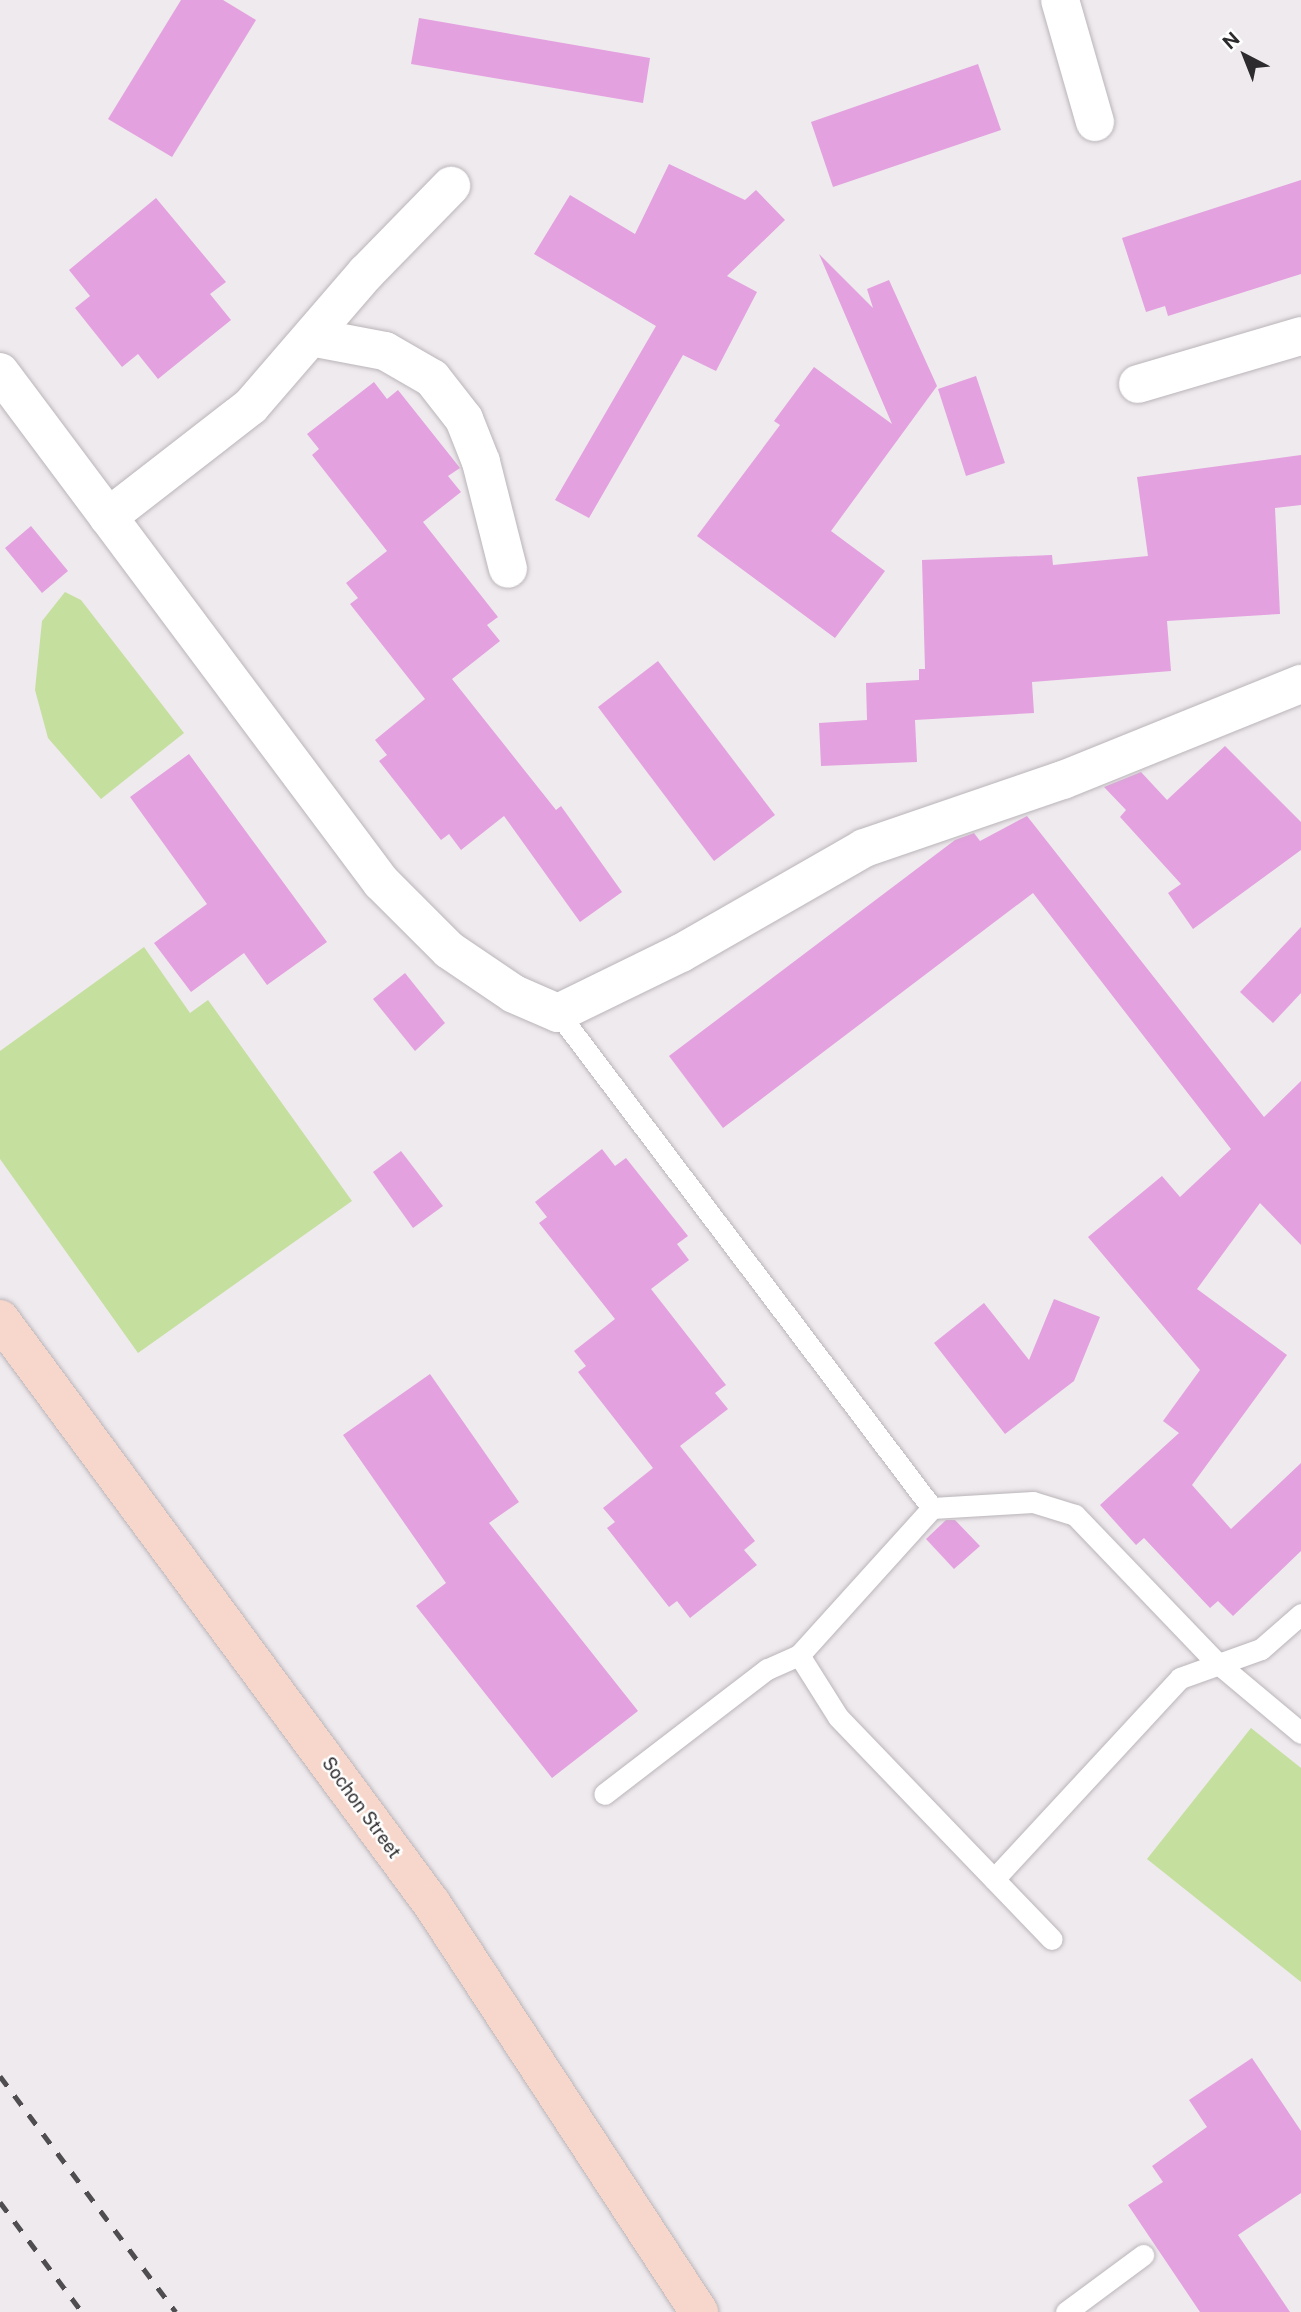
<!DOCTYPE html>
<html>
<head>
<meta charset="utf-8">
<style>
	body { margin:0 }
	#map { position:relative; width:1301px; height:2312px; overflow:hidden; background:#efeaee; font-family:"Public Sans",sans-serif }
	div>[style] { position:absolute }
	.green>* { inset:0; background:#c4df9e }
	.building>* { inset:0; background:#e3a1df }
	.roads { filter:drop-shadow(0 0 2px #bab5b9) drop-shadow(0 0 2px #bab5b9) }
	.lane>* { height:21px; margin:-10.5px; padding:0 10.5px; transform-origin:10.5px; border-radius:10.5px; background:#fff }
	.street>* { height:38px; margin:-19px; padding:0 19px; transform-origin:19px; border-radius:19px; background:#fff }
	.primary>* { height:38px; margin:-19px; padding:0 19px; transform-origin:19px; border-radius:19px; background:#f7d7cb }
	.rail>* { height:5px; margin-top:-2.5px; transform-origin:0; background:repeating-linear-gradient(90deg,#4f4d4f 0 12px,transparent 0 24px) }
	span { translate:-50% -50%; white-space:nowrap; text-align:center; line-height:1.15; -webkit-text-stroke:5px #fff; paint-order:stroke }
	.street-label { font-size:18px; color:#2d2b2d }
	.north { position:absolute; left:1210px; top:21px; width:70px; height:70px; -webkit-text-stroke:5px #fff; paint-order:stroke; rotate:318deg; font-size:19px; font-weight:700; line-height:28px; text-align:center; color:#2d2b2d }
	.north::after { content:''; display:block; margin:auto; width:24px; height:32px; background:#2d2b2d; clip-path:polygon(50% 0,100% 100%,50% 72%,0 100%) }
</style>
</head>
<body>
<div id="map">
	<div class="green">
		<div style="clip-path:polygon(65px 592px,81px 600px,184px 733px,101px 799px,48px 738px,35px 690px,42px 621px)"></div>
		<div style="clip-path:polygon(144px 947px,190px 1013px,208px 1000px,352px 1201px,138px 1353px,0 1159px,0 1051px)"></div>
		<div style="clip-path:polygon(1251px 1728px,1301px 1768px,1301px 1982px,1147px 1859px)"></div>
	</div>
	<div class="building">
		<div style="clip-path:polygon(181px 0,223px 0,256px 20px,172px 157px,108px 119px)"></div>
		<div style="clip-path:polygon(419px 18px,650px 58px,643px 103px,411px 64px)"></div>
		<div style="clip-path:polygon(978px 64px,1001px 130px,833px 187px,811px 122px)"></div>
		<div style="clip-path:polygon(669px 164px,745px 200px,756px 190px,785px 220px,727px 276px,757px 292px,716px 371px,683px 355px,589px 518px,555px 500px,656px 326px,534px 254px,570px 195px,635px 234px)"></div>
		<div style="clip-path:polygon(1301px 180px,1301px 274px,1168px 316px,1165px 306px,1146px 312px,1122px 238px)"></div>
		<div style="clip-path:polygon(156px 198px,226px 282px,210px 294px,231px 320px,158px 379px,138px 354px,122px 367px,75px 308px,90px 296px,69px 270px)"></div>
		<div style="clip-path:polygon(819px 254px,873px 308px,867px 289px,889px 280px,937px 386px,831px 531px,885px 571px,835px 638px,697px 536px,780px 425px,774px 421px,814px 367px,892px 424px)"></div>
		<div style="clip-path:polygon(976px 376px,1005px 463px,966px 476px,938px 389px)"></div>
		<div style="clip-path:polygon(374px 382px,387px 399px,398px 390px,460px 468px,448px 476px,461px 492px,423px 522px,498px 617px,487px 625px,500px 641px,452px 679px,556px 810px,561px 806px,622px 892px,580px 922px,504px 816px,461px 850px,449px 834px,441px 840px,379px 761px,387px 755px,375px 740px,425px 699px,350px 604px,358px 598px,346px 583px,387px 551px,312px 455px,319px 449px,307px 434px)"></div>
		<div style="clip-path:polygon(1301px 455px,1301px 505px,1275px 508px,1280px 614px,1167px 621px,1171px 671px,1032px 682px,1034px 713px,915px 720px,917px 762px,821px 766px,819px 723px,867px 720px,866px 683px,919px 680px,919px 669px,925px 669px,922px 560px,1052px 555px,1053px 565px,1148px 556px,1137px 477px)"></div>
		<div style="clip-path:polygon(31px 526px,68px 571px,42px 593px,5px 548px)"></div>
		<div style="clip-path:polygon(658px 661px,775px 815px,714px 861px,598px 707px)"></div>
		<div style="clip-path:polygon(1225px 746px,1301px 822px,1301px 850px,1193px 929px,1168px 893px,1181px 884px,1120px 817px,1126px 810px,1104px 787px,1141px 772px,1167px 800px)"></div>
		<div style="clip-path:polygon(189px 754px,327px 942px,267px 985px,244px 953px,191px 992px,154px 943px,207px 904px,130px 797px)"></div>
		<div style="clip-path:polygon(1027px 816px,1264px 1117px,1301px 1081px,1301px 1245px,1260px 1203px,1197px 1289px,1287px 1355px,1192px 1485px,1231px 1529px,1301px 1463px,1301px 1551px,1233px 1616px,1218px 1601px,1210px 1608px,1144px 1538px,1136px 1545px,1100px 1505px,1179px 1433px,1163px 1421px,1200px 1370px,1088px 1237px,1162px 1176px,1180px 1197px,1231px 1149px,1033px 893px,723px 1128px,669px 1056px,955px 840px,974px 833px,980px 841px)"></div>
		<div style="clip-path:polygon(1301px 927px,1301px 993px,1273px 1023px,1240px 992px)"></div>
		<div style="clip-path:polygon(405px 973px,445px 1023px,415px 1051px,373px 999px)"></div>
		<div style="clip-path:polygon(602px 1149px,615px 1166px,626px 1158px,688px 1236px,677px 1244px,689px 1260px,651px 1289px,726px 1385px,715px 1393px,728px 1409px,680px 1446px,755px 1541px,744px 1550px,757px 1565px,690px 1618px,677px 1601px,669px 1607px,607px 1528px,615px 1522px,603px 1508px,653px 1468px,578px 1372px,586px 1366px,574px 1351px,615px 1319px,539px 1223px,547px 1217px,535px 1202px)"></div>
		<div style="clip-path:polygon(401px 1151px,443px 1206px,413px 1228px,373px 1172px)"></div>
		<div style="clip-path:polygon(1054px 1299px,1100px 1317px,1074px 1381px,1005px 1434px,934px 1343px,984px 1303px,1029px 1360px)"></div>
		<div style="clip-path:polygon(430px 1374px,519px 1502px,489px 1523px,638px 1711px,552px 1778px,416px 1606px,446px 1583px,343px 1435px)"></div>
		<div style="clip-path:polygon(946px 1520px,955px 1520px,980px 1546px,954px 1569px,926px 1539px)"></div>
		<div style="clip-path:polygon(1252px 2058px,1301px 2131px,1301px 2193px,1238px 2235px,1290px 2312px,1200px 2312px,1128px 2205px,1163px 2182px,1152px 2166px,1207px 2127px,1189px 2100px)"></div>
	</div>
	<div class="roads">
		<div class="lane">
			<div style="left:558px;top:1013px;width:620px;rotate:52.93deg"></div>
			<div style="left:932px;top:1508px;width:198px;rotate:132.1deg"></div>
			<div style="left:799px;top:1655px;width:35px;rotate:156deg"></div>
			<div style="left:767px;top:1669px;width:205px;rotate:142.5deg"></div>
			<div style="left:932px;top:1508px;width:101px;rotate:-3.4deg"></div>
			<div style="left:1033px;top:1502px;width:44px;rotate:17.2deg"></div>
			<div style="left:1075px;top:1515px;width:202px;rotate:46.2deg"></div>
			<div style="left:1215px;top:1661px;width:112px;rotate:39.9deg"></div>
			<div style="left:799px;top:1655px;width:73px;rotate:57.8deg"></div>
			<div style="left:838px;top:1717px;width:308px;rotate:46.1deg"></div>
			<div style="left:994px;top:1879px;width:274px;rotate:-47.2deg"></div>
			<div style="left:1180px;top:1678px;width:86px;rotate:-19.7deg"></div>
			<div style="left:1261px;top:1649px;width:53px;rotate:-41.2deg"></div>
			<div style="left:1066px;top:2312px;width:96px;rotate:-36.5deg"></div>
		</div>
		<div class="street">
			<div style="left:1060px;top:0;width:127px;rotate:74deg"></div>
			<div style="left:316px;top:338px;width:70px;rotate:10.7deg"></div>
			<div style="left:385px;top:351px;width:54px;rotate:29.9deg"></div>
			<div style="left:432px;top:378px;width:52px;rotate:52deg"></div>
			<div style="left:464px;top:419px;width:46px;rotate:68.4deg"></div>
			<div style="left:481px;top:462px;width:110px;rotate:75.8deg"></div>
			<div style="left:0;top:372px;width:637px;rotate:53.24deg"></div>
			<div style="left:381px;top:882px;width:96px;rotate:45deg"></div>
			<div style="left:449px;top:950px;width:78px;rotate:34.1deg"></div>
			<div style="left:514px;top:994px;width:48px;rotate:23.4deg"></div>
			<div style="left:558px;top:1013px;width:137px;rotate:-26deg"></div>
			<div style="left:681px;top:953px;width:211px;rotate:-29.8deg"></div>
			<div style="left:864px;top:848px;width:210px;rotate:-18.9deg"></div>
			<div style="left:1063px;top:780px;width:257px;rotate:-22deg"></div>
			<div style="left:1138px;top:384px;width:170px;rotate:-16.4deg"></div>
			<div style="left:108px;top:517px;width:181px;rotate:-37.8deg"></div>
			<div style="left:251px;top:406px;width:176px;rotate:-49.2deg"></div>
			<div style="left:366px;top:273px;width:122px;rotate:-45.7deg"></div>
		</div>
		<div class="primary">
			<div style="left:0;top:1319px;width:727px;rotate:53.56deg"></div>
			<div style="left:432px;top:1904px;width:488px;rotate:56.8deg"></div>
		</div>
	</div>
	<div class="rail">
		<div style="left:0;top:2076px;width:294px;rotate:53.3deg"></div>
		<div style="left:0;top:2202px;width:137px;rotate:53.3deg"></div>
	</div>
	<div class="street-label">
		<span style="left:361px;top:1808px;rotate:54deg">Sochon Street</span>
	</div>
	<div class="north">N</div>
</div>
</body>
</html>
